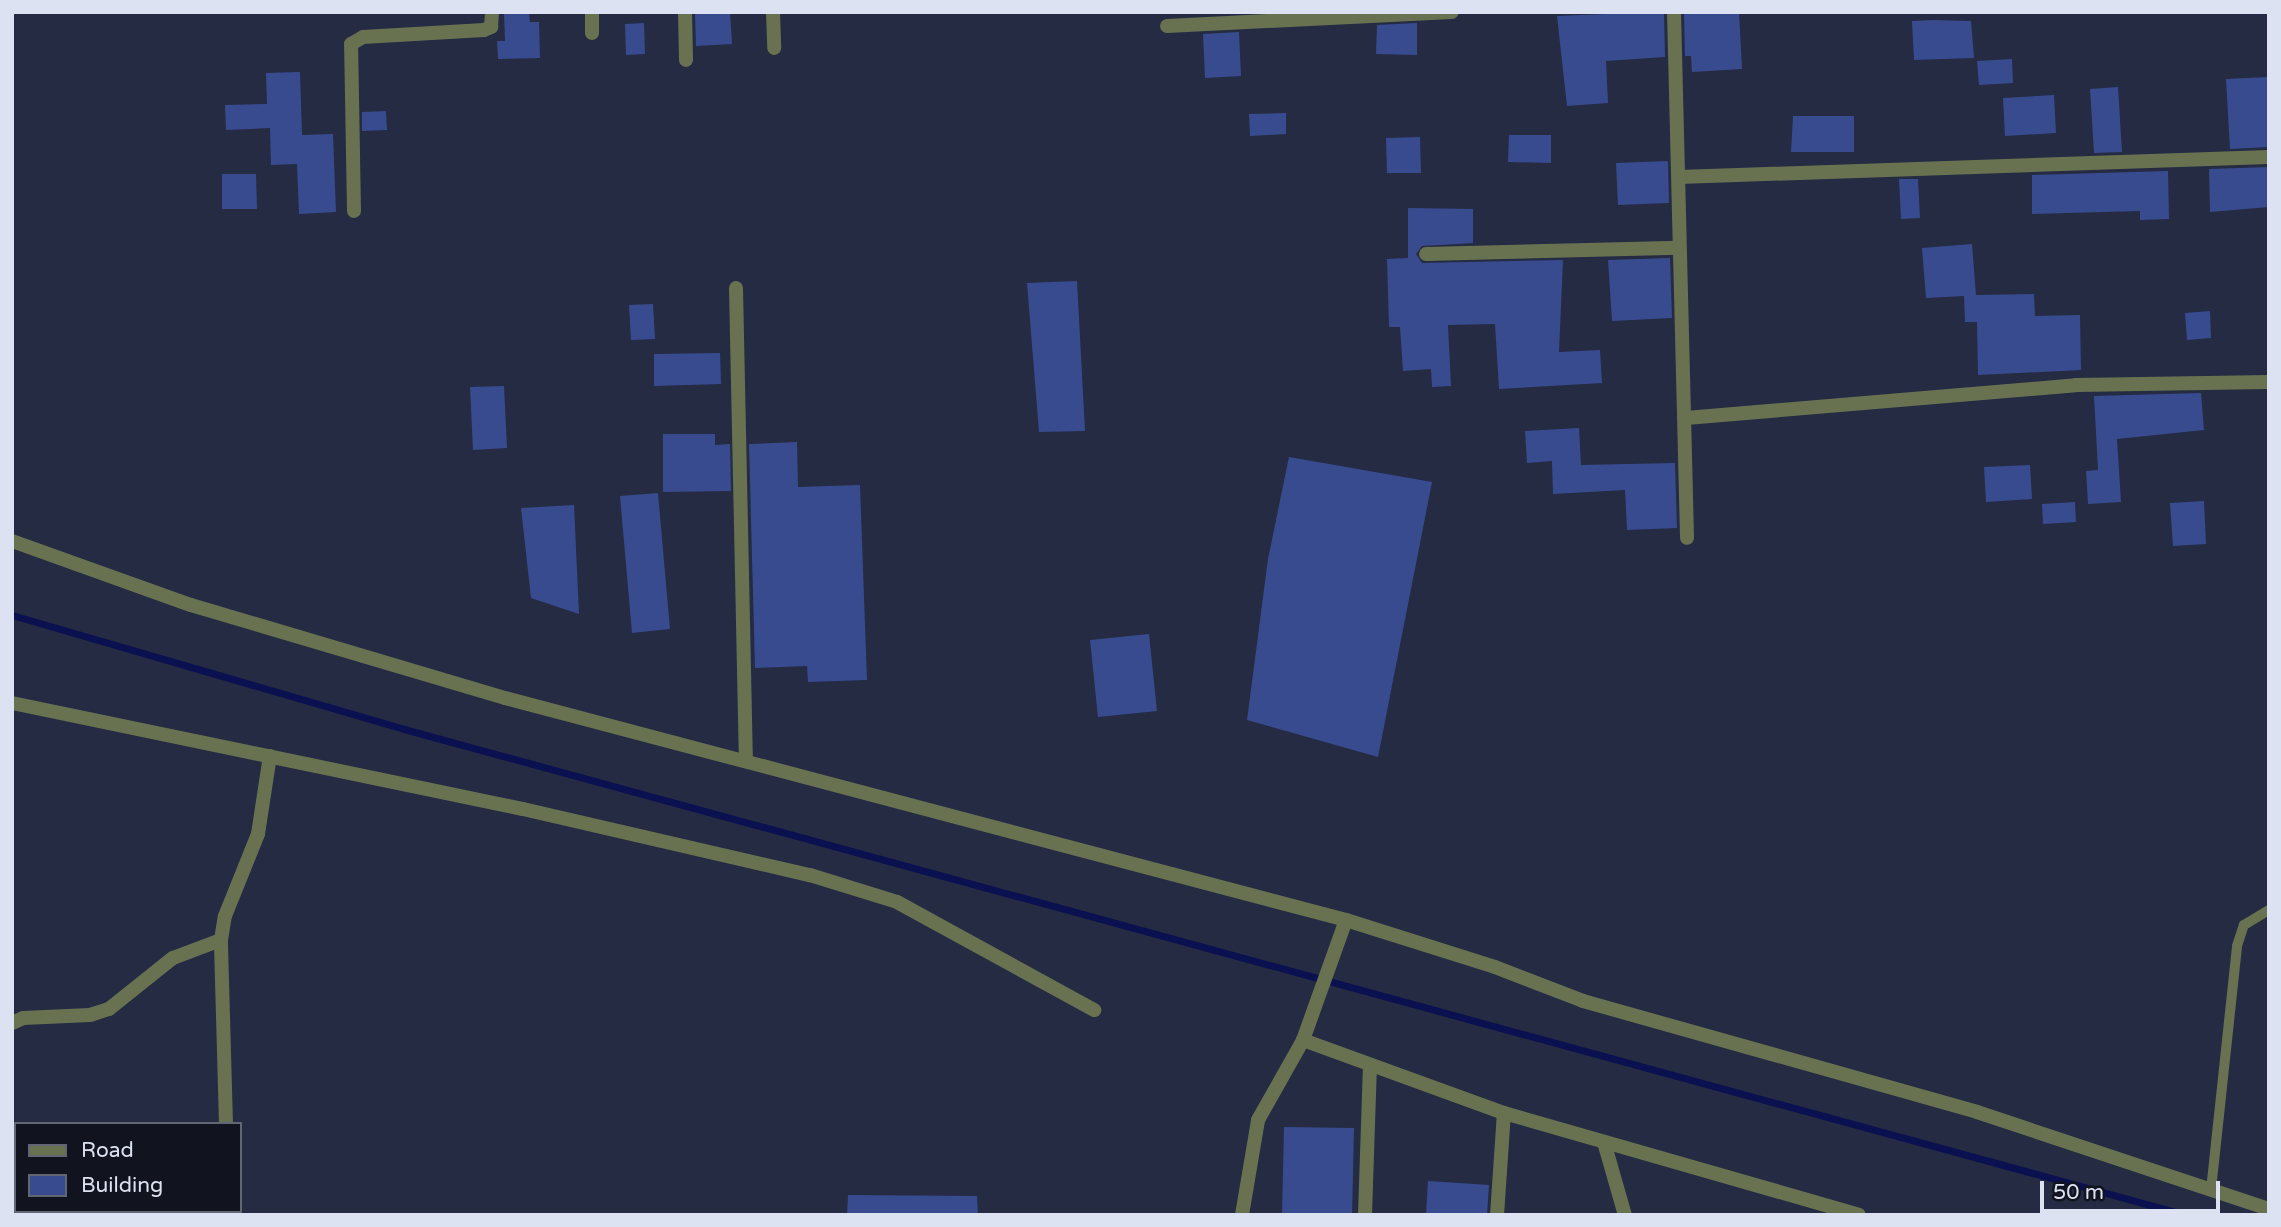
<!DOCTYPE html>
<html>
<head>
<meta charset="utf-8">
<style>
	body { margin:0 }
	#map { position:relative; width:2281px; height:1227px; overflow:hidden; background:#242b42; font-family:"Varela Round",sans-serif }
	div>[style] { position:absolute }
	.stream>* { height:7px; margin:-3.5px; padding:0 3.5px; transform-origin:3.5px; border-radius:3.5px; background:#0b1050 }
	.building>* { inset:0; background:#394b8f }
	.service>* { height:10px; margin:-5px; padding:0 5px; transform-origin:5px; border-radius:5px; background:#687251 }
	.minor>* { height:14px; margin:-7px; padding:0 7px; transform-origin:7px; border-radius:7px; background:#687251 }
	span { translate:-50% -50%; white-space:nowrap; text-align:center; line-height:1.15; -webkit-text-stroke:7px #11141f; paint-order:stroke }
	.frame { position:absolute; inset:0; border:14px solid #dce2f2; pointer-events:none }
	.legend { position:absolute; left:14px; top:1122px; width:228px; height:91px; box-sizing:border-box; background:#11141f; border:2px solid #626673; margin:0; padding:9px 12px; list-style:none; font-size:21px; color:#dce2f2 }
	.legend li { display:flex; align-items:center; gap:14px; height:35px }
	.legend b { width:35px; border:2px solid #626673 }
	.scale { position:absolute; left:2040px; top:1181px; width:180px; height:32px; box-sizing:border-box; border:4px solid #dce2f2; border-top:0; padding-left:9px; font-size:21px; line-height:24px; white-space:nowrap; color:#dce2f2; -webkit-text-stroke:5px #11141f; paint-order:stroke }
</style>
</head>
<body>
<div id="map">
	<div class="stream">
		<div style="left:12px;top:615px;width:408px;rotate:16.2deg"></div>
		<div style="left:404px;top:729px;width:1848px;rotate:15.25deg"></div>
	</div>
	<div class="building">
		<div style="clip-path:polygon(504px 12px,529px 12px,530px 22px,539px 22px,540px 58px,498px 59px,497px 41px,505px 41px)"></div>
		<div style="clip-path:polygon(730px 12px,732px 44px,696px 46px,695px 13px)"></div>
		<div style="clip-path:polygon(1656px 12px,1664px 12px,1665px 57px,1606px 61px,1608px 103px,1567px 106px,1557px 16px)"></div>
		<div style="clip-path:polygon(1684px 12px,1739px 12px,1742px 69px,1692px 72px,1691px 56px,1685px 56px)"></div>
		<div style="clip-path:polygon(1933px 20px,1971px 21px,1974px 58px,1914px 60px,1912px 21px)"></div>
		<div style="clip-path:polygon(644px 23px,645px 54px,626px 55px,625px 24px)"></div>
		<div style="clip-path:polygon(1417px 23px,1417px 55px,1376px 54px,1377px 25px)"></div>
		<div style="clip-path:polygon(1239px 32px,1241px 76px,1205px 78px,1203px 34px)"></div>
		<div style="clip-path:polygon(2012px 59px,2013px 83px,1979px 85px,1977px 61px)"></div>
		<div style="clip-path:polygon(300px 72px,302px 135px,333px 134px,336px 212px,299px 214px,297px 164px,271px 165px,270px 128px,226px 130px,225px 105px,267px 104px,266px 73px)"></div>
		<div style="clip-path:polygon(2269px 77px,2269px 147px,2230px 149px,2226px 79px)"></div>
		<div style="clip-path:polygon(2118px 87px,2122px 152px,2094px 153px,2090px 89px)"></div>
		<div style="clip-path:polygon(2054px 95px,2056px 133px,2005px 136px,2003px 98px)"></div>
		<div style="clip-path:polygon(386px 111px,387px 130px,362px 131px,362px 112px)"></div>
		<div style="clip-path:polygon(1286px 113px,1286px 134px,1250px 136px,1249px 114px)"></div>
		<div style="clip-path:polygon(1793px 116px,1854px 116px,1854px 152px,1791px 152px)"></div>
		<div style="clip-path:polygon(1509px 135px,1551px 135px,1551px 163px,1508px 162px)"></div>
		<div style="clip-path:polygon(1420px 137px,1421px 173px,1387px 173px,1386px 138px)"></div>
		<div style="clip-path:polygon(1668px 161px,1669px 203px,1618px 205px,1616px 163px)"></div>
		<div style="clip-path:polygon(2269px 167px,2269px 207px,2210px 212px,2209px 169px)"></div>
		<div style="clip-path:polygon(2168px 171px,2169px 219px,2140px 220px,2140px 211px,2032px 214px,2032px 175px)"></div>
		<div style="clip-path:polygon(222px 174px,256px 174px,257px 209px,222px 209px)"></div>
		<div style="clip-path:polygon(1899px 179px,1918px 179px,1920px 218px,1901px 219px)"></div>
		<div style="clip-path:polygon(1408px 208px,1473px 209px,1473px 243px,1422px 246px,1416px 254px,1422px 263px,1563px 260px,1559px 352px,1600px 350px,1602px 383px,1499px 389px,1495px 324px,1448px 325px,1451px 386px,1432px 387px,1431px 369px,1403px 371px,1400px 327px,1389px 327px,1387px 259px,1408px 258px)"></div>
		<div style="clip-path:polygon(1972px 244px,1976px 295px,2034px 294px,2035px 316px,2080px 315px,2081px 370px,1978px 375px,1977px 322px,1965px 322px,1964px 296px,1926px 298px,1922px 248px)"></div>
		<div style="clip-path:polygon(1670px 258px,1672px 318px,1612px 321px,1608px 260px)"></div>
		<div style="clip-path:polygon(1077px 281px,1085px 431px,1039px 432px,1027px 283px)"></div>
		<div style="clip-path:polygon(653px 304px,655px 339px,631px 340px,629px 305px)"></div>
		<div style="clip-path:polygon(2210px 311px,2211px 338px,2187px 340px,2185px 313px)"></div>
		<div style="clip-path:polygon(720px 353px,721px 384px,654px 386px,654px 354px)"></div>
		<div style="clip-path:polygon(504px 386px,507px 448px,473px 450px,470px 387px)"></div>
		<div style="clip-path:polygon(2201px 393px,2204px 430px,2117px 439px,2121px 502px,2088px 504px,2086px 471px,2098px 470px,2094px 396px)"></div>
		<div style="clip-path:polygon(1579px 428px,1581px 465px,1675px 463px,1677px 528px,1627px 530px,1625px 490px,1553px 494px,1552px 461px,1527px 463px,1525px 431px)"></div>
		<div style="clip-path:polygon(663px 434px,715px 434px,715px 445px,730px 444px,731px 491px,663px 492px)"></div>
		<div style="clip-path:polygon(797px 442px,798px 487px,860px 485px,867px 680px,808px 682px,807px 666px,755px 668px,749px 444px)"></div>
		<div style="clip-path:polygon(1289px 457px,1432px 482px,1378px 757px,1247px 720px,1268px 559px)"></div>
		<div style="clip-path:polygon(2030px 465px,2032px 499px,1986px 502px,1984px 467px)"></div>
		<div style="clip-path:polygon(658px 493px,670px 629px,632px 633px,620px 496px)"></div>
		<div style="clip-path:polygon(2204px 501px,2206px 544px,2173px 546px,2170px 503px)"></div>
		<div style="clip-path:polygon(2075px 502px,2076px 522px,2043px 524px,2042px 504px)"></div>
		<div style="clip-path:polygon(574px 505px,579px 614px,531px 598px,521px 508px)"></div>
		<div style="clip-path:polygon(1149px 634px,1157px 711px,1098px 717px,1090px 640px)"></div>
		<div style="clip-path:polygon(1284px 1127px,1354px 1128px,1352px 1215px,1282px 1215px)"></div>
		<div style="clip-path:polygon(1428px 1181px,1489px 1185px,1487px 1215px,1426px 1215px)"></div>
		<div style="clip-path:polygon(848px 1195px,977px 1196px,978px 1215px,847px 1215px)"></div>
	</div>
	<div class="service">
		<div style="left:2211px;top:1190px;width:245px;rotate:-83.9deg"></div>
		<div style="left:2237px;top:946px;width:22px;rotate:-72deg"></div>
		<div style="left:2244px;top:925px;width:29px;rotate:-31deg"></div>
	</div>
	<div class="minor">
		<div style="left:592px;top:12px;width:21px;rotate:90deg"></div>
		<div style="left:685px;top:12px;width:48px;rotate:88.8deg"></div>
		<div style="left:773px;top:12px;width:36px;rotate:88deg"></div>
		<div style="left:1674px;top:12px;width:526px;rotate:88.58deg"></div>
		<div style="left:1167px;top:26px;width:285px;rotate:-2.8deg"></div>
		<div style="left:1679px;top:177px;width:590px;rotate:-1.94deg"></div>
		<div style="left:354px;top:211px;width:167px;rotate:-91deg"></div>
		<div style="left:351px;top:44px;width:14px;rotate:-30deg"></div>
		<div style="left:363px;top:37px;width:121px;rotate:-3.3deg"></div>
		<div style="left:484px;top:30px;width:8px;rotate:-23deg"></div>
		<div style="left:491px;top:27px;width:15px;rotate:-86deg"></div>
		<div style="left:1426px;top:254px;width:253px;rotate:-1.4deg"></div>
		<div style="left:736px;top:288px;width:471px;rotate:88.8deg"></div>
		<div style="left:1686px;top:418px;width:391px;rotate:-4.8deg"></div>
		<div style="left:2076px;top:385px;width:193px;rotate:-0.9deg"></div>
		<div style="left:12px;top:541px;width:190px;rotate:19.7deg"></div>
		<div style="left:191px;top:605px;width:327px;rotate:16.5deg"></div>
		<div style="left:505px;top:698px;width:870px;rotate:14.79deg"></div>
		<div style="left:1346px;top:920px;width:156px;rotate:17.5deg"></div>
		<div style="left:1495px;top:967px;width:94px;rotate:21.1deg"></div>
		<div style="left:1583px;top:1001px;width:409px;rotate:15.7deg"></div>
		<div style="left:1977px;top:1112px;width:308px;rotate:18.4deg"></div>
		<div style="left:12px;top:703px;width:522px;rotate:11.72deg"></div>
		<div style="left:523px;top:809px;width:294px;rotate:13deg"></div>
		<div style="left:810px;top:875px;width:91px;rotate:17.2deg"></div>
		<div style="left:897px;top:902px;width:225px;rotate:28.7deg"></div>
		<div style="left:12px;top:1023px;width:12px;rotate:-24deg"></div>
		<div style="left:23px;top:1018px;width:67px;rotate:-2.6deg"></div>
		<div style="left:90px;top:1015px;width:20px;rotate:-18deg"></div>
		<div style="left:109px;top:1009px;width:82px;rotate:-38.6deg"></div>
		<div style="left:173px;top:958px;width:51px;rotate:-20.6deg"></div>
		<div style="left:1303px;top:1040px;width:214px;rotate:20deg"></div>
		<div style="left:1504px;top:1113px;width:369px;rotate:16deg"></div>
		<div style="left:226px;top:1124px;width:184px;rotate:-91.6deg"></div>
		<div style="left:221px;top:940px;width:24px;rotate:-81deg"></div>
		<div style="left:225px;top:916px;width:88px;rotate:-68.1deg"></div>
		<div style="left:258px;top:834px;width:79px;rotate:-81.3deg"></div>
		<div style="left:1604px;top:1142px;width:76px;rotate:74deg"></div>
		<div style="left:229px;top:1211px;width:4px;rotate:90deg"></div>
		<div style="left:1242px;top:1215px;width:96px;rotate:-80.4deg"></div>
		<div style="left:1258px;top:1120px;width:92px;rotate:-60.6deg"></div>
		<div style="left:1303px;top:1040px;width:127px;rotate:-70.3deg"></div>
		<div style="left:1365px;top:1215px;width:149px;rotate:-88.1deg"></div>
		<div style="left:1497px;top:1215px;width:102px;rotate:-86.1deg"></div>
	</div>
	<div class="frame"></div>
	<ul class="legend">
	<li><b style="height:9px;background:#687251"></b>Road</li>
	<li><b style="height:19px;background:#394b8f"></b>Building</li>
	</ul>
	<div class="scale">50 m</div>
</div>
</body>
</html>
